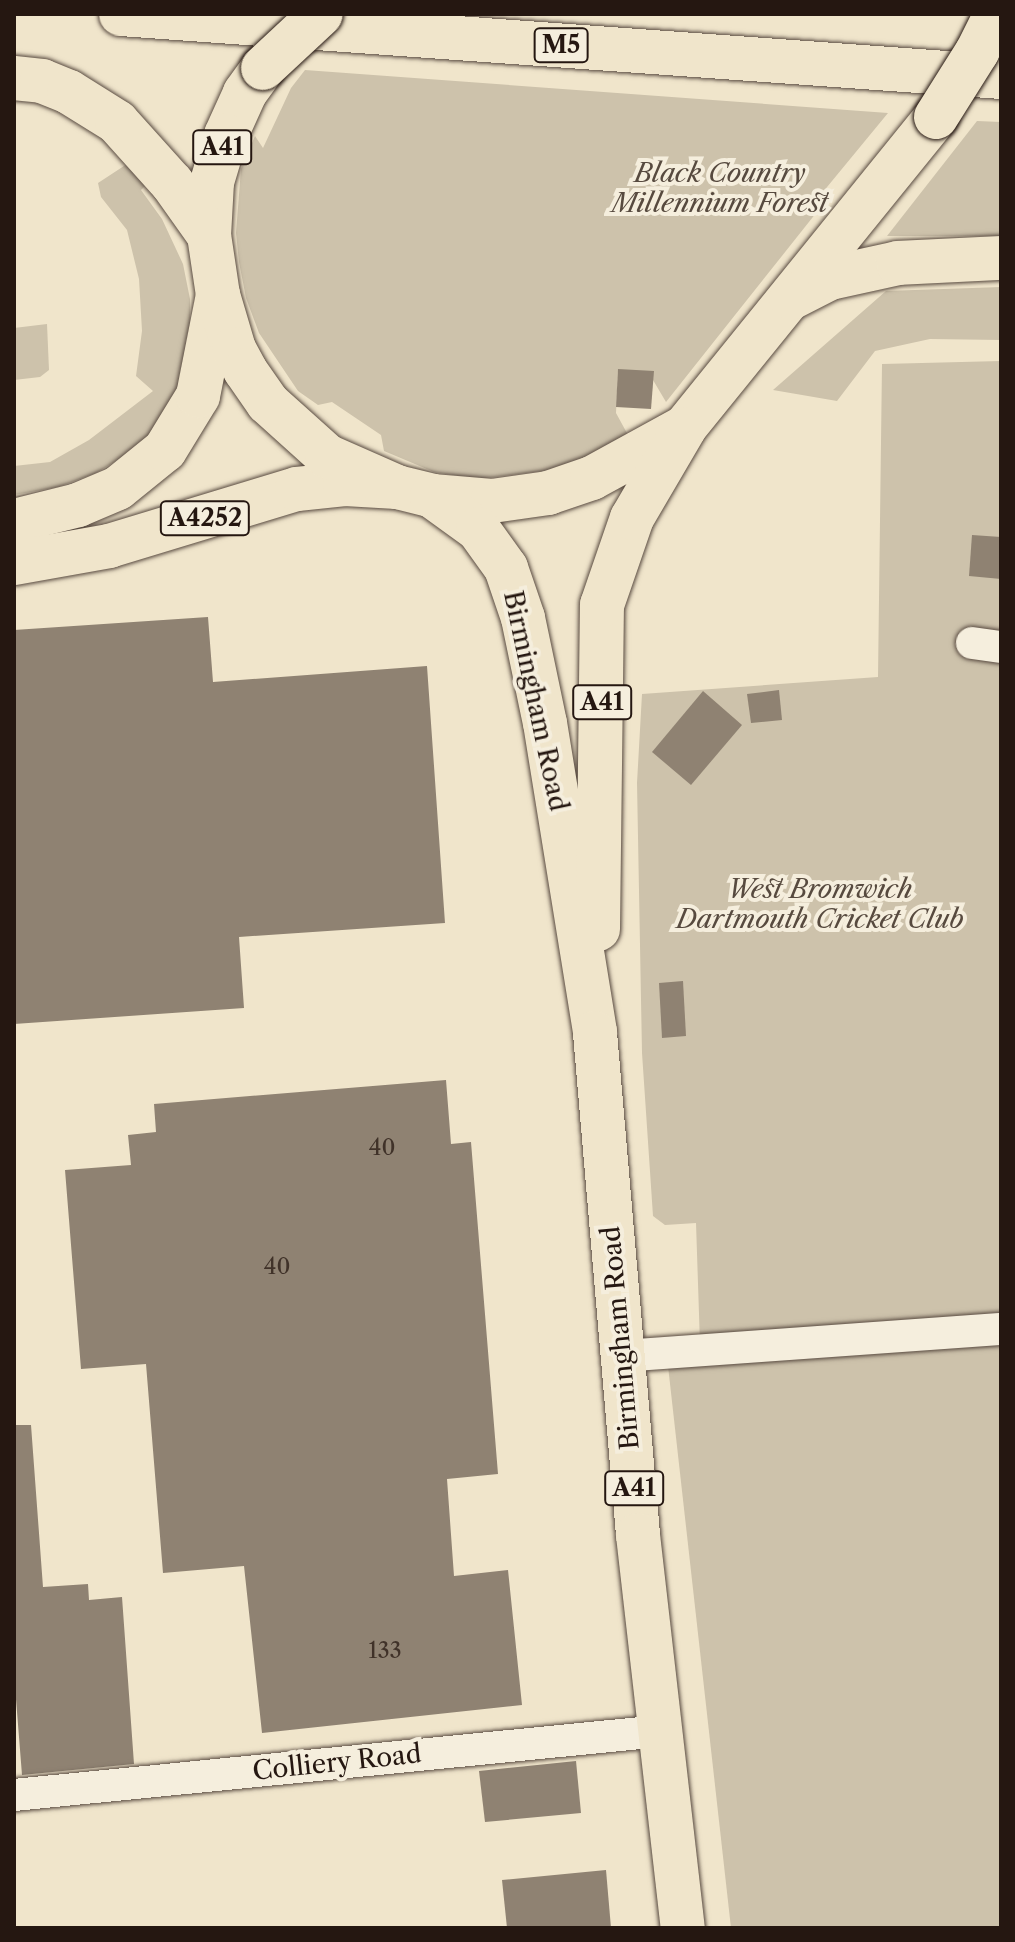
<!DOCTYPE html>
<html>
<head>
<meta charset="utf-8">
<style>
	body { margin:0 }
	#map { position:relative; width:1015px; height:1942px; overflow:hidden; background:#f0e5cb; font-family:"Libre Caslon Text",serif }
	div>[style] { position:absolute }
	.green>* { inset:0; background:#cdc2ab }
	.building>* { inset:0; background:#8f8272 }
	.roads { filter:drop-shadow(0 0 2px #584a40) drop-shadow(0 0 2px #584a40) }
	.street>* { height:32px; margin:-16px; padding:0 16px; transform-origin:16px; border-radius:16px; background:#f5eedd }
	.primary>* { height:44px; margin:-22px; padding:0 22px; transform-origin:22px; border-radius:22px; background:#f0e5cb }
	.highway>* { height:44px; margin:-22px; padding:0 22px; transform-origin:22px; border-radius:22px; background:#f0e5cb }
	.bridges { filter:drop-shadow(0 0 2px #251711) drop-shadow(0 0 2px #251711) }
	.highway-bridge>* { height:44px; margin:-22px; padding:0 22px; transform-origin:22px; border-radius:22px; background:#f0e5cb }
	span { translate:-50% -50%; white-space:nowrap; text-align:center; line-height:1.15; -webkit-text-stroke:8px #f5eedd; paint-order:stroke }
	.number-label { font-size:22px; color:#403229 }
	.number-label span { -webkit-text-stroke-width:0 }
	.shield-label span { padding:2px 6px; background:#f5eedd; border:2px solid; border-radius:6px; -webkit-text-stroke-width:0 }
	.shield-label { font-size:24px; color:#251711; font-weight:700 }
	.park-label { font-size:26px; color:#574a3f; font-style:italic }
	.street-label { font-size:26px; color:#251711 }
	.frame { position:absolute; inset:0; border:16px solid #251711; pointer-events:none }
</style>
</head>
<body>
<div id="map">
	<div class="green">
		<div style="clip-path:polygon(305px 70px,888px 113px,818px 198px,824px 203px,666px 402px,653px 380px,618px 369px,616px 413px,628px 435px,584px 459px,551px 470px,478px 479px,434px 472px,384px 451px,381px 435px,332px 402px,318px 405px,298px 391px,259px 333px,246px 298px,239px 262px,236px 233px,241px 169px,255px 136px,263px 148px,291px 88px)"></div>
		<div style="clip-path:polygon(977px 121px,1001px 122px,1001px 236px,887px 236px)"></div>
		<div style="clip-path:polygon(127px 164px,145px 186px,141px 190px,162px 219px,183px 264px,190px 299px,190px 332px,174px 411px,140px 446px,96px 473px,58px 487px,14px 495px,14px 466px,50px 462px,89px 440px,153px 391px,136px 376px,142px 331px,139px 279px,127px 230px,101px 197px,98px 183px)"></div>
		<div style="clip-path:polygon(1001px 287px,1001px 340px,930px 339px,875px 351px,837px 401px,773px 390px,886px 291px)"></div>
		<div style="clip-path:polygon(47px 324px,49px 370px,40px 377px,14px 380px,14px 328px)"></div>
		<div style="clip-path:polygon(1001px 361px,1001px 1321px,700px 1344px,696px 1223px,665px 1225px,653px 1216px,642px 1053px,637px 783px,642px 694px,878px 677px,882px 364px)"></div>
		<div style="clip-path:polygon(1001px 1337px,1001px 1928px,731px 1928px,667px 1357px)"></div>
	</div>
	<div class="building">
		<div style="clip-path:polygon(618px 369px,654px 371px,651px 409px,616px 407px)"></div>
		<div style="clip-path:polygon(972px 535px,1001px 537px,1001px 579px,969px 576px)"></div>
		<div style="clip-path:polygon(208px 617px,213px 682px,427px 666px,445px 923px,239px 937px,244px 1008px,14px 1024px,14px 630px)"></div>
		<div style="clip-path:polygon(779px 690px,782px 720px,751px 723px,747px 694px)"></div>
		<div style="clip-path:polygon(703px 691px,742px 725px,691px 785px,652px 752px)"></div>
		<div style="clip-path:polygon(683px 981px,686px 1036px,662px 1038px,659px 983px)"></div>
		<div style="clip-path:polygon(446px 1080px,451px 1144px,471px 1142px,498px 1474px,447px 1479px,454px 1576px,508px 1570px,522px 1705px,262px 1733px,244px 1566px,163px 1573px,146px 1364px,81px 1369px,65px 1170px,131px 1165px,128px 1135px,156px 1132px,154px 1104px)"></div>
		<div style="clip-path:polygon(14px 1425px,31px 1425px,43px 1587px,88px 1584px,89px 1600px,122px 1597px,134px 1764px,22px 1775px,14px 1674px)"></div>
		<div style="clip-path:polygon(576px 1761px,581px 1813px,485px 1822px,479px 1771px)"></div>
		<div style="clip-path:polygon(606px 1870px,611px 1928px,507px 1928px,502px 1880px)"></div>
	</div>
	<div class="roads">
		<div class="street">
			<div style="left:972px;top:643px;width:29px;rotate:8deg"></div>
			<div style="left:622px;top:1356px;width:380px;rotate:-4.1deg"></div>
			<div style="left:14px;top:1795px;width:650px;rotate:-5.65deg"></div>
		</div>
		<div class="primary">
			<div style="left:14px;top:521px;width:66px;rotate:-14deg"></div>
			<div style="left:78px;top:505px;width:43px;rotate:-23deg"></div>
			<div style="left:118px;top:488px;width:60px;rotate:-39deg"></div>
			<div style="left:165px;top:450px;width:63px;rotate:-58.6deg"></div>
			<div style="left:198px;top:396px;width:103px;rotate:-78.8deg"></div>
			<div style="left:14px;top:563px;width:97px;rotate:-10.1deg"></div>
			<div style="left:109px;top:546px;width:196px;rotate:-16.9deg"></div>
			<div style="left:297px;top:489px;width:48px;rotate:-5.9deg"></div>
			<div style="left:345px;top:484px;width:52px;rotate:3.3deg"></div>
		</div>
		<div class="highway">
			<div style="left:121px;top:14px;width:882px;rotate:4.09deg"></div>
			<div style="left:263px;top:68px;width:31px;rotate:126deg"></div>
			<div style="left:245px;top:93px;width:46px;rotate:114.3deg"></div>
			<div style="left:226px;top:135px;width:49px;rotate:106.6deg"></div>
			<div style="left:212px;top:182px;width:53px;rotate:93.2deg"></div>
			<div style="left:209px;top:235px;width:61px;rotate:81.5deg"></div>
			<div style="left:218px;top:295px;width:56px;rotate:73.5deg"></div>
			<div style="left:234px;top:349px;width:24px;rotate:62deg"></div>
			<div style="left:245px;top:370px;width:40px;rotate:55.1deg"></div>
			<div style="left:268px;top:403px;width:79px;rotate:41.9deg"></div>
			<div style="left:327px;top:456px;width:77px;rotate:23.9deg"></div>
			<div style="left:397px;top:487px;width:36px;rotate:14deg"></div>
			<div style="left:432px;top:496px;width:60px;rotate:4.8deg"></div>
			<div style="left:492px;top:501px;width:57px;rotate:-8.1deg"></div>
			<div style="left:548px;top:493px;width:46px;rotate:-18.8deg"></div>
			<div style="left:592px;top:478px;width:106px;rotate:-28.7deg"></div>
			<div style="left:685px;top:427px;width:399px;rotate:-51deg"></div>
			<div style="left:14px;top:78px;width:28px;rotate:6deg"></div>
			<div style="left:42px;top:81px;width:29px;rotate:22deg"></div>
			<div style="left:69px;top:92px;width:57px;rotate:32deg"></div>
			<div style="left:117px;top:122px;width:82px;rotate:48deg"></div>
			<div style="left:172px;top:183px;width:64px;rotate:54.6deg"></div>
			<div style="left:791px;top:298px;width:44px;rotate:-27.1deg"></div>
			<div style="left:830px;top:278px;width:70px;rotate:-12.4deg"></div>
			<div style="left:898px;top:263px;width:103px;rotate:-2.8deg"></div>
			<div style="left:432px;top:496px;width:57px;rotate:35.7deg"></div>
			<div style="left:478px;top:529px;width:48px;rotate:54.3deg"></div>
			<div style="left:506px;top:568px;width:53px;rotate:71.2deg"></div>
			<div style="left:523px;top:618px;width:107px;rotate:78.2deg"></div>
			<div style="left:545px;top:723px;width:314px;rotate:80.8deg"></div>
			<div style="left:595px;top:1033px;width:504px;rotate:85.1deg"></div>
			<div style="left:638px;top:1535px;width:396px;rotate:83.5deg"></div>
			<div style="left:598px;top:929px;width:324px;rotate:-89.3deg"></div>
			<div style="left:602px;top:605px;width:92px;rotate:-71deg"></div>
			<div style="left:632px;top:518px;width:103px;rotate:-59.7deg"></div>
		</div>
	</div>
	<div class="bridges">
		<div class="highway-bridge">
			<div style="left:263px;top:68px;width:79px;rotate:-43deg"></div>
			<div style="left:936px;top:117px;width:77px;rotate:-57.8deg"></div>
			<div style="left:977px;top:52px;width:42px;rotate:-63.4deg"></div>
		</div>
	</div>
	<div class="number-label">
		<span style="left:382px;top:1148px">40</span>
		<span style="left:277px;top:1267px">40</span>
		<span style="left:385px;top:1651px">133</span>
	</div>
	<div class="shield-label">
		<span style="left:561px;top:45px">M5</span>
		<span style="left:222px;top:147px">A41</span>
		<span style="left:205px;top:518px">A4252</span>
		<span style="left:602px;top:702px">A41</span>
		<span style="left:634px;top:1488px">A41</span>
	</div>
	<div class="park-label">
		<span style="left:720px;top:189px">Black Country<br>Millennium Forest</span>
		<span style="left:820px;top:905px">West Bromwich<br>Dartmouth Cricket Club</span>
	</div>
	<div class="street-label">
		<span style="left:535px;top:701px;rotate:78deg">Birmingham Road</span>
		<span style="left:621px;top:1338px;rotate:-95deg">Birmingham Road</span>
		<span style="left:337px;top:1763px;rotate:-6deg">Colliery Road</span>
	</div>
	<div class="frame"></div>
</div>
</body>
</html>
